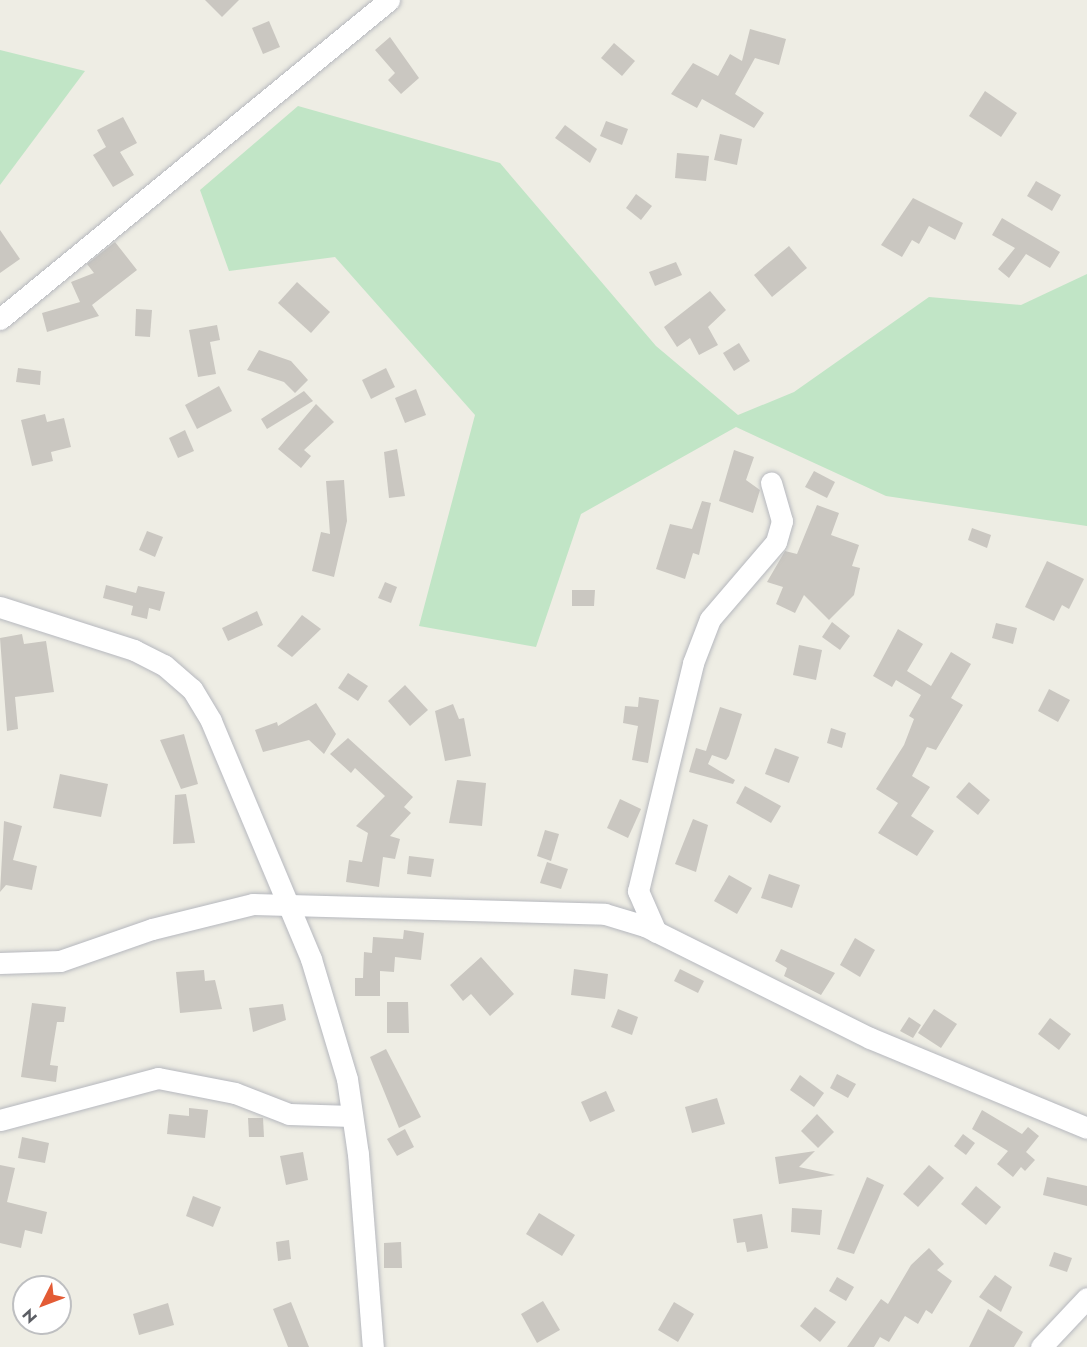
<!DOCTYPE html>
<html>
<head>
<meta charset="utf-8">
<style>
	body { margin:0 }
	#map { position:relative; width:1087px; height:1347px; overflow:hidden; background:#eeede4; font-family:Jost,sans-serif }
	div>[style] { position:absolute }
	.green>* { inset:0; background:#c1e5c6 }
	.building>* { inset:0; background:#cac7c1 }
	.roads { filter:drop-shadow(0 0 2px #b6b8be) drop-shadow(0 0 2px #b6b8be) }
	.minor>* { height:21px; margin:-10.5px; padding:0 10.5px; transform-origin:10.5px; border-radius:10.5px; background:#fff }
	span { translate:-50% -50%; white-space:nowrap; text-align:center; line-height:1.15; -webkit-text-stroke:4.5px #fff; paint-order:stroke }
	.north { position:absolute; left:12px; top:1275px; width:60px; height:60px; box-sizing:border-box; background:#fff; border:2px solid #bebfc1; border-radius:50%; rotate:228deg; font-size:16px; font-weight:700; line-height:24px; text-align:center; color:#5c5e64 }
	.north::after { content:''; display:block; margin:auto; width:21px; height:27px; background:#e35b35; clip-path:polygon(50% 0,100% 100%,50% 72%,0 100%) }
</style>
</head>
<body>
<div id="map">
	<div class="green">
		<div style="clip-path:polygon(0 50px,85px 71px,0 185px)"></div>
		<div style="clip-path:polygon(298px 106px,500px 163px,656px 346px,738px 415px,794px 392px,929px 297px,1021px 305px,1087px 274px,1087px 526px,886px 496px,736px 427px,581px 514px,536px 647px,419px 626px,475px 415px,335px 257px,229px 271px,200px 190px)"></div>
	</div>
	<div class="building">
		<div style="clip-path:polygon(205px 0,239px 0,222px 17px)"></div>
		<div style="clip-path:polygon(269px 21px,280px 47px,263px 54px,252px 28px)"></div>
		<div style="clip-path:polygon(750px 29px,786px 39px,779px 65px,755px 58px,735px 94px,764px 113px,754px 128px,702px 99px,697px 108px,671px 94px,693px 63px,718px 76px,730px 54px,742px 61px)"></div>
		<div style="clip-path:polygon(390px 37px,419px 78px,401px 94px,388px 80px,395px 73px,375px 50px)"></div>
		<div style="clip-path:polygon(614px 43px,635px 61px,622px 76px,601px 58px)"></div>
		<div style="clip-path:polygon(985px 91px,1017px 113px,1001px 137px,969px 116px)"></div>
		<div style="clip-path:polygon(123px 117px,137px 143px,120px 152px,134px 175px,113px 187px,93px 155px,106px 147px,97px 130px)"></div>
		<div style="clip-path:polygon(606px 121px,628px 129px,622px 145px,600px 136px)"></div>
		<div style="clip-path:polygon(565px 125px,597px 149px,590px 163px,555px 138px)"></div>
		<div style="clip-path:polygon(720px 134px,742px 139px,737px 165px,714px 160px)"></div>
		<div style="clip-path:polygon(677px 153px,709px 156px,706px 181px,675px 178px)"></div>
		<div style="clip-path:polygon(1036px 181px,1061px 195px,1052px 211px,1027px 196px)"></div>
		<div style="clip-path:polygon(636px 194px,652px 206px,641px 220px,626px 208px)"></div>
		<div style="clip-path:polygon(913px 198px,963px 223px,955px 240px,929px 226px,919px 244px,912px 240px,902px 257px,881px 245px)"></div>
		<div style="clip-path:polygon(1002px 218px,1060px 252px,1050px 268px,1026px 254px,1009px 278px,998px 269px,1015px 248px,992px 235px)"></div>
		<div style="clip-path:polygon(0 230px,20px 259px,0 273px)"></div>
		<div style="clip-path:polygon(115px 242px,137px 270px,92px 305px,99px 316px,47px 332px,42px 313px,80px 302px,71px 282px,94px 273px,87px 264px)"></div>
		<div style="clip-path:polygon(789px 246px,807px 268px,772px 297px,754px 275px)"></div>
		<div style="clip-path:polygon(676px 262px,682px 275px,655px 286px,649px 272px)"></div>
		<div style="clip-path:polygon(297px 282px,330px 312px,311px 333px,278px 303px)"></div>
		<div style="clip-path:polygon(710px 291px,726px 310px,708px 327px,718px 345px,699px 355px,690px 338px,677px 347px,664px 327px)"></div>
		<div style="clip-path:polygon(136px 309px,152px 310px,150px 337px,135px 336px)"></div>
		<div style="clip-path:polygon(217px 325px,220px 340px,210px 342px,216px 374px,198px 377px,189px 330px)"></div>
		<div style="clip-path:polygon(739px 343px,750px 361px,734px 371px,723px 353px)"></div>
		<div style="clip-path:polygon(259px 350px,291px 361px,308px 380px,295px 393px,284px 382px,247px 370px)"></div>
		<div style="clip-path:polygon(18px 368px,41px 371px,40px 385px,16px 382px)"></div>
		<div style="clip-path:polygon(386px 368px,395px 387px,371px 399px,362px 380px)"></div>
		<div style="clip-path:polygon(219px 386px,232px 411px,197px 429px,185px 405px)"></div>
		<div style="clip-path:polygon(416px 389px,426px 415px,405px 423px,395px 398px)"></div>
		<div style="clip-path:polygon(304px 391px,313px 401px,267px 429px,261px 419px)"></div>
		<div style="clip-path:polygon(316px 404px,334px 422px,304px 450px,311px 456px,301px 468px,278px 449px)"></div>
		<div style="clip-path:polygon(45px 414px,47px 422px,64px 418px,71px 447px,51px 452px,53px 461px,32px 466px,21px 420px)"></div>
		<div style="clip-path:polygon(185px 430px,194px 451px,178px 458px,169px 438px)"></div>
		<div style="clip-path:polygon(397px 449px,405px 496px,389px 498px,384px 452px)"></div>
		<div style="clip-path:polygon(734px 450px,754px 457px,746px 480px,760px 490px,753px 513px,719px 501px)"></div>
		<div style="clip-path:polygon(814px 471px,835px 482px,827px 498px,805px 487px)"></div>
		<div style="clip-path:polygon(344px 480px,347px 521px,334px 577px,312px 571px,321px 532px,330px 534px,326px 481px)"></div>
		<div style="clip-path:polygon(702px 501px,711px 503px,699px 555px,693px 553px,685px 579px,656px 569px,670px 524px,692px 529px)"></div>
		<div style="clip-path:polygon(817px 505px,839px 513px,831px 535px,859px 545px,852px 566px,860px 568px,854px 595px,829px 620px,804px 595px,795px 613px,776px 604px,783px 587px,767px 582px,785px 551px,797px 554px)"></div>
		<div style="clip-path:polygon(972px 528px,991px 535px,987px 548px,968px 540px)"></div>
		<div style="clip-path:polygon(147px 531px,163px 537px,155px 557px,139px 550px)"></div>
		<div style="clip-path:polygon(1047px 561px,1084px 579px,1069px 609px,1062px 605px,1054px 621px,1025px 607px)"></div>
		<div style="clip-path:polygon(385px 582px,397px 587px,391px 603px,378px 598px)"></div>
		<div style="clip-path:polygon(106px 585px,136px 593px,138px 586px,165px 592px,160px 611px,149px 608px,147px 619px,131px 615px,133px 606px,103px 598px)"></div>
		<div style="clip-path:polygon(572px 590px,595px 590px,594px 606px,572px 606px)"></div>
		<div style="clip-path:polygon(257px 611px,263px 625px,228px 641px,222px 628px)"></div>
		<div style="clip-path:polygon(302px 615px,321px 629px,292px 657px,277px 646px)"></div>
		<div style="clip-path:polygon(832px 622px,850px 636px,840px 650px,822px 637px)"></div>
		<div style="clip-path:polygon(996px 623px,1017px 628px,1013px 644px,992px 638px)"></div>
		<div style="clip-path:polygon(898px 629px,923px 644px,907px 671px,931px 686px,951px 652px,971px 664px,951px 698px,963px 705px,936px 750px,927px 747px,912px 776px,930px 787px,911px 816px,934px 831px,917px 856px,878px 833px,898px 803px,876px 789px,904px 745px,914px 719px,909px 716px,921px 695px,896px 680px,892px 687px,873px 676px)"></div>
		<div style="clip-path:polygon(22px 634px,24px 644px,46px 641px,54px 692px,15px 697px,18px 729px,7px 731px,0 638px)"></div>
		<div style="clip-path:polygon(799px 645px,822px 650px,816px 680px,793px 675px)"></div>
		<div style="clip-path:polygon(348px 673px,368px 686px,358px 701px,338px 688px)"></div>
		<div style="clip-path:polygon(405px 685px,428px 710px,410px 726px,388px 701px)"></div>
		<div style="clip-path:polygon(1049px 689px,1070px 700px,1058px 722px,1038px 711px)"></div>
		<div style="clip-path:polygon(639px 697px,659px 700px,648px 763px,632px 760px,638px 726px,623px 723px,625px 706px,638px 707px)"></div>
		<div style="clip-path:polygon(316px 703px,336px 734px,324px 754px,309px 740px,263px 752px,255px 730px,277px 722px,278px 726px)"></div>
		<div style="clip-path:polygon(453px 704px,459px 719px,464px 718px,471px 756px,445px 761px,435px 711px)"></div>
		<div style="clip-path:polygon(720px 707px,742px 714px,729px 756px,726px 760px,712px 755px,708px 764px,735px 780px,733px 784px,689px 772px,696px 748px,706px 751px)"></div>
		<div style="clip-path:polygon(831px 728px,846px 733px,842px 748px,827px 743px)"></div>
		<div style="clip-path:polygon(184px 734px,198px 784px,181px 789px,160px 740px)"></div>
		<div style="clip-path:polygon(348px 738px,413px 797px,404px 807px,411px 813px,390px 836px,400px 839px,395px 859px,383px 857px,379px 887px,346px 882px,349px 860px,362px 862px,368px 833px,356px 826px,385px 796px,355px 768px,351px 773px,330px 754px)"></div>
		<div style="clip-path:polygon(775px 748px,799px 757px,789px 783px,765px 774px)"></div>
		<div style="clip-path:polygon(60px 774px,108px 784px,101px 817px,53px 808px)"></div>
		<div style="clip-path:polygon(457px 780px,486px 783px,482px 826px,449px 823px)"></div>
		<div style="clip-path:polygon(969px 782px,990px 800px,978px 815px,956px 797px)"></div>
		<div style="clip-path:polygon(745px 786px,781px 806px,771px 823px,736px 803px)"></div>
		<div style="clip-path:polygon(186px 794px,195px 843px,173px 844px,175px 795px)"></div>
		<div style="clip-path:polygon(620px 799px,641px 809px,628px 838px,607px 828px)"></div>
		<div style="clip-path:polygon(693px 819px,708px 825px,696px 872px,675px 864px)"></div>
		<div style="clip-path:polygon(4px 821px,22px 826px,13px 860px,37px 866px,32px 890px,6px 885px,0 892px)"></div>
		<div style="clip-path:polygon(545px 830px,559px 834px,551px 861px,537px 856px)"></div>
		<div style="clip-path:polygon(409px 856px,434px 859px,431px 877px,407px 874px)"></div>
		<div style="clip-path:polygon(547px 862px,568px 869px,561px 889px,540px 883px)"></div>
		<div style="clip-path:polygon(769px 874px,800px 885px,792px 908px,761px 898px)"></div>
		<div style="clip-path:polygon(729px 875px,752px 888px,737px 914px,714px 901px)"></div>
		<div style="clip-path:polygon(404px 930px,424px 933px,421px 960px,395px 957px,394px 972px,380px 971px,380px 996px,355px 996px,355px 978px,363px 978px,364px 952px,372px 953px,373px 937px,403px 939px)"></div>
		<div style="clip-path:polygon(855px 938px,875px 950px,860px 977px,840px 965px)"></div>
		<div style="clip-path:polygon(781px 949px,835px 973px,821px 995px,784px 976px,787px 968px,775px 961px)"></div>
		<div style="clip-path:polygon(481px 957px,514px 994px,490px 1016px,471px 994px,463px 1001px,450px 985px)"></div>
		<div style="clip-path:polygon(574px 969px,608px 974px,605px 999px,571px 995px)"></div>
		<div style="clip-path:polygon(680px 969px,704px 981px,698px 993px,674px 981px)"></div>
		<div style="clip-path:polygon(204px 970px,205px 981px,215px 980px,222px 1009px,180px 1013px,176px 972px)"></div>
		<div style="clip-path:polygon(387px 1002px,408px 1002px,409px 1033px,387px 1033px)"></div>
		<div style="clip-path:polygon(32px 1003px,66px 1007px,64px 1022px,57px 1022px,50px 1065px,58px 1066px,56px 1082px,21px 1077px)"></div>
		<div style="clip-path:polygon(283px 1004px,286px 1020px,253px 1032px,249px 1008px)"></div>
		<div style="clip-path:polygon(618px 1009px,638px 1017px,632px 1035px,611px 1027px)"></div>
		<div style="clip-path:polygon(934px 1009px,957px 1024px,941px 1048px,918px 1033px)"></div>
		<div style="clip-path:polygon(909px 1017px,921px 1025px,913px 1038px,900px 1031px)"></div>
		<div style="clip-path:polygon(1050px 1018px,1071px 1034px,1059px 1050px,1038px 1034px)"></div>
		<div style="clip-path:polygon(386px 1049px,421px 1117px,399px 1128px,370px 1057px)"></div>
		<div style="clip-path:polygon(837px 1074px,856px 1084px,848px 1098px,830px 1088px)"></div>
		<div style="clip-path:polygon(800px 1075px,824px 1093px,814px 1107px,790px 1090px)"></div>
		<div style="clip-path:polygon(606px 1091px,615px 1111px,590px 1122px,581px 1102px)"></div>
		<div style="clip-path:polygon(717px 1098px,725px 1124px,692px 1133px,685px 1107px)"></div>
		<div style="clip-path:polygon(189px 1108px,208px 1110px,205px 1138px,167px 1134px,169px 1114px,189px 1116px)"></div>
		<div style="clip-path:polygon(982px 1110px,1022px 1134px,1028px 1127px,1039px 1136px,1026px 1152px,1035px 1160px,1025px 1171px,1021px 1167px,1013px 1177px,997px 1164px,1008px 1151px,972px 1129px)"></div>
		<div style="clip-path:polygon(817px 1114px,834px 1132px,818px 1148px,801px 1131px)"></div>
		<div style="clip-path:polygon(248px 1118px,263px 1118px,264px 1137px,249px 1137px)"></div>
		<div style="clip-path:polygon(405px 1129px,414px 1147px,397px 1156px,387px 1139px)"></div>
		<div style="clip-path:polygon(963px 1134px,975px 1143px,966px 1155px,954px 1146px)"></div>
		<div style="clip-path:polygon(22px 1137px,49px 1143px,45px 1163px,18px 1158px)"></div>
		<div style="clip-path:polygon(815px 1151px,799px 1167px,835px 1175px,779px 1184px,775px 1157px)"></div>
		<div style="clip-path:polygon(303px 1152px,308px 1180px,286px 1185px,280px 1156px)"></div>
		<div style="clip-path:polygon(0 1165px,15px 1168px,7px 1202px,47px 1212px,42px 1234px,25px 1230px,21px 1248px,0 1243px)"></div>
		<div style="clip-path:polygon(929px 1165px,944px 1178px,918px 1207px,903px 1194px)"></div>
		<div style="clip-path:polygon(867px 1177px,884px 1185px,854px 1254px,837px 1249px)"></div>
		<div style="clip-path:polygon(1047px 1177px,1087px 1186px,1087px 1206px,1043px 1195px)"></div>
		<div style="clip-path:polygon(976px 1186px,1001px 1207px,986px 1225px,961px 1204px)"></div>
		<div style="clip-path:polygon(193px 1196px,221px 1207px,213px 1227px,186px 1216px)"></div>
		<div style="clip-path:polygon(792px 1208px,822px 1210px,820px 1235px,791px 1232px)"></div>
		<div style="clip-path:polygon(539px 1213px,575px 1235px,562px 1256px,526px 1234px)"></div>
		<div style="clip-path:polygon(762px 1214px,768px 1248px,747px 1252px,745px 1242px,737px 1243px,733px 1219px)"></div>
		<div style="clip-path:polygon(289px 1240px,291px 1259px,278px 1261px,276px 1242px)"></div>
		<div style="clip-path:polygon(401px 1242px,402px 1268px,384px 1268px,384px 1243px)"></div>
		<div style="clip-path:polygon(929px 1248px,944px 1264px,937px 1270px,952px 1281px,932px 1314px,926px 1310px,918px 1324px,905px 1316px,889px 1342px,880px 1337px,874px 1347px,847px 1347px,881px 1299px,888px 1304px,911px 1265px)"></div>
		<div style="clip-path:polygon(1054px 1252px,1072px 1258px,1067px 1272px,1049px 1266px)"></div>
		<div style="clip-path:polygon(995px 1275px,1012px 1287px,1001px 1312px,979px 1297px)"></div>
		<div style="clip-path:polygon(837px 1277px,854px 1287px,846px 1301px,829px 1291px)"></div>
		<div style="clip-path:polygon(543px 1301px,560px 1330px,537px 1343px,521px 1314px)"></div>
		<div style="clip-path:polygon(291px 1302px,309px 1347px,288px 1347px,273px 1309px)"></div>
		<div style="clip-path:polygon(674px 1302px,694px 1314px,678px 1342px,658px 1330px)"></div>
		<div style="clip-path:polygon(168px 1303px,174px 1325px,139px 1335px,133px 1314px)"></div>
		<div style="clip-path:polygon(815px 1307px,836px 1322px,820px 1342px,800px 1326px)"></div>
		<div style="clip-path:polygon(988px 1309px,1023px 1332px,1014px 1347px,969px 1347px)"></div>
	</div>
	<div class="roads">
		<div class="minor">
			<div style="left:0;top:319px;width:503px;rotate:-39.35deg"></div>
			<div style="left:0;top:607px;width:141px;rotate:17.8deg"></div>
			<div style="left:134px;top:650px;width:34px;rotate:27deg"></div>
			<div style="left:164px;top:665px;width:37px;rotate:41deg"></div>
			<div style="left:192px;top:689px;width:37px;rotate:59deg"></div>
			<div style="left:211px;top:721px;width:258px;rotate:67.2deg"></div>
			<div style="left:311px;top:959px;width:125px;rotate:73.3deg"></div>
			<div style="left:347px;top:1079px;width:76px;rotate:81.7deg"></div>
			<div style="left:358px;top:1154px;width:194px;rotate:85.6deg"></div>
			<div style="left:656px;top:932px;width:45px;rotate:-113.7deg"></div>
			<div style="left:638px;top:891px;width:235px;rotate:-76.4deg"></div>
			<div style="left:693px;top:663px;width:47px;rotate:-68.9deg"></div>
			<div style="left:710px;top:619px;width:101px;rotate:-49.4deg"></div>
			<div style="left:776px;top:542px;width:22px;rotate:-74deg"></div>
			<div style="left:782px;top:521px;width:40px;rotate:-106deg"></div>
			<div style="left:0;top:963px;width:60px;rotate:-1.9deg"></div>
			<div style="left:60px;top:961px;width:97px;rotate:-19.2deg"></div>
			<div style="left:152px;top:929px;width:104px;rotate:-13.9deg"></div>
			<div style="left:253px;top:904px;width:352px;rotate:1.6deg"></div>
			<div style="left:605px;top:914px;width:42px;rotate:16.7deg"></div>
			<div style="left:645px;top:926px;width:251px;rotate:26.5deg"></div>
			<div style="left:870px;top:1038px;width:235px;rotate:22.5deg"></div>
			<div style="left:0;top:1120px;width:163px;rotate:-14.9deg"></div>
			<div style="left:158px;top:1078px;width:78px;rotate:11deg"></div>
			<div style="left:235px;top:1093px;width:58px;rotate:21.3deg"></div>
			<div style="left:289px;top:1114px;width:63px;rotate:1.8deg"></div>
			<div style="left:1041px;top:1347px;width:67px;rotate:-46.8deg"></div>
		</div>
	</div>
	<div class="north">N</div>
</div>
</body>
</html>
